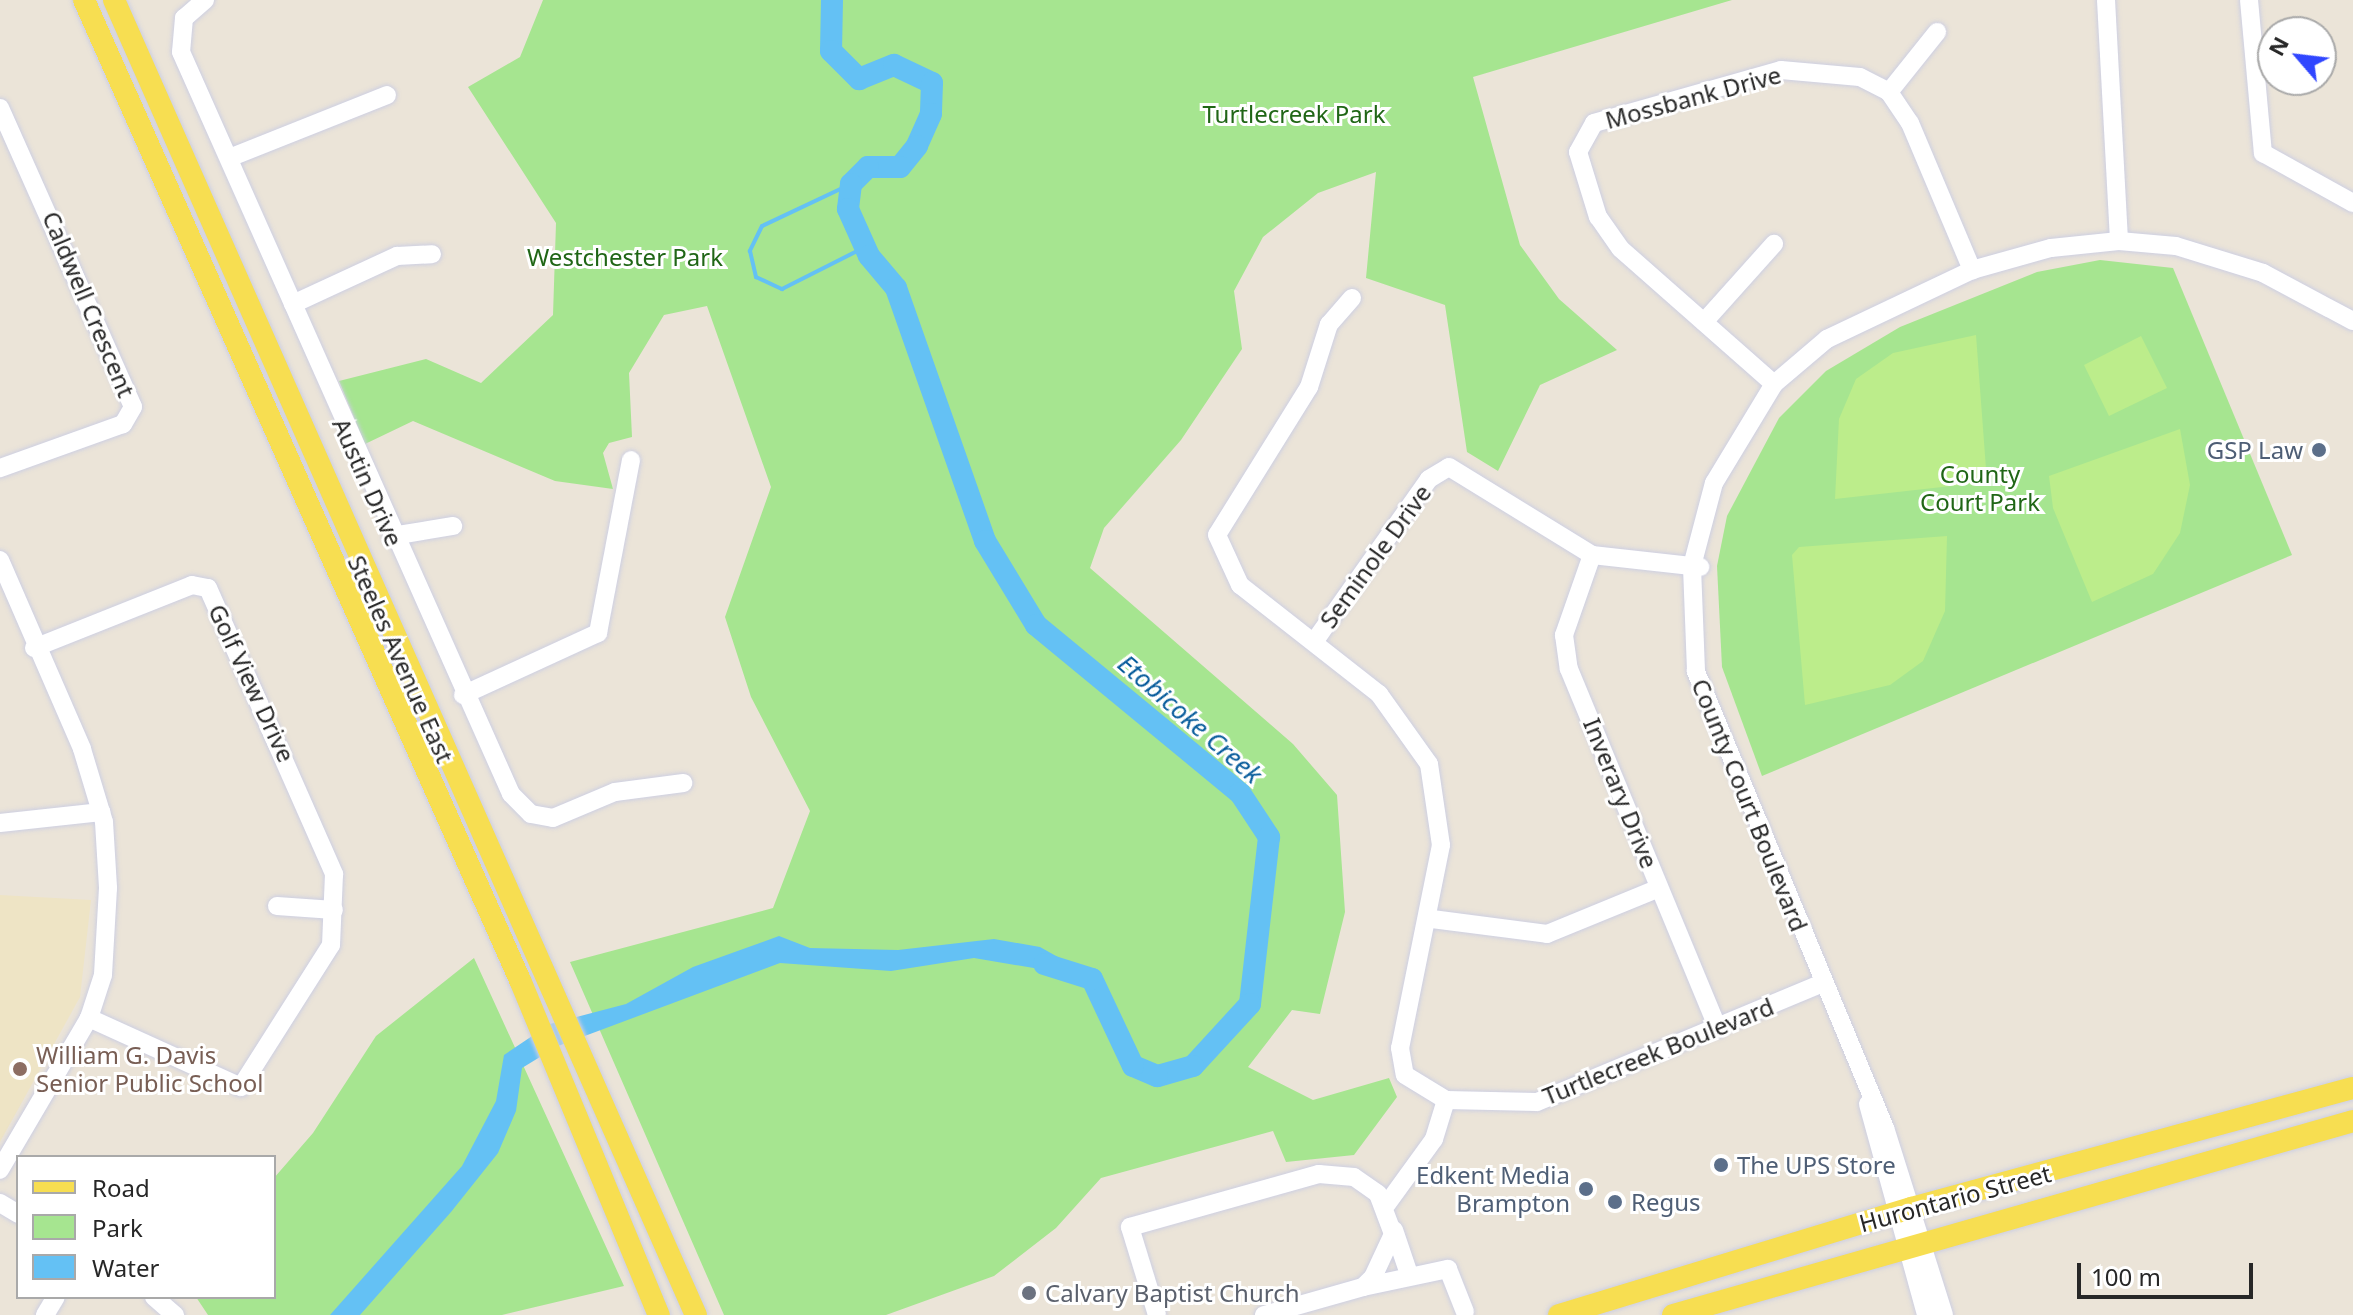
<!DOCTYPE html>
<html>
<head>
<meta charset="utf-8">
<style>
	body { margin:0 }
	#map { position:relative; width:2353px; height:1315px; overflow:hidden; background:#ebe4d8; font-family:"Noto Sans",sans-serif }
	div>[style] { position:absolute }
	.education>* { inset:0; background:#eee4c5 }
	.green>* { inset:0; background:#a6e590 }
	.pitch>* { inset:0; background:#bced8b }
	.water>* { inset:0; background:#64c1f4 }
	.stream>* { height:4px; margin:-2px; padding:0 2px; transform-origin:2px; border-radius:2px; background:#64c1f4 }
	.river>* { height:22px; margin:-11px; padding:0 11px; transform-origin:11px; border-radius:11px; background:#64c1f4 }
	.roads { filter:drop-shadow(0 0 2px #cdcfe2) drop-shadow(0 0 2px #cdcfe2) }
	.minor>* { height:18px; margin:-9px; padding:0 9px; transform-origin:9px; border-radius:9px; background:#fff }
	.major>* { height:22px; margin:-11px; padding:0 11px; transform-origin:11px; border-radius:11px; background:#f7de51 }
	.dots>* { width:22px; height:22px; translate:-50% -50%; box-sizing:border-box; border:4px solid #fff; border-radius:50% }
	span { translate:-50% -50%; white-space:nowrap; text-align:center; line-height:1.15; -webkit-text-stroke:6px #fff; paint-order:stroke }
	.street-label { font-size:24px; color:#272727 }
	.park-label { font-size:24px; color:#206616 }
	.service-label { font-size:24px; color:#4e5e75 }
	.right { translate:-100% -50%; text-align:right }
	.left { translate:0 -50%; text-align:left }
	.education-label { font-size:24px; color:#785e54 }
	.worship-label { font-size:24px; color:#5b616d }
	.water-label { font-size:26px; color:#075c9b; font-style:italic }
	.legend { position:absolute; left:16px; top:1155px; width:260px; height:144px; box-sizing:border-box; background:#fff; border:2px solid #a9a9a9; margin:0; padding:10px 14px; list-style:none; font-size:24px; color:#272727 }
	.legend li { display:flex; align-items:center; gap:16px; height:40px }
	.legend b { width:40px; border:2px solid #a9a9a9 }
	.north { position:absolute; left:2257px; top:16px; width:80px; height:80px; box-sizing:border-box; background:#fff; border:2px solid #a9a9a9; border-radius:50%; rotate:298deg; font-size:22px; font-weight:700; line-height:32px; text-align:center; color:#272727 }
	.north::after { content:''; display:block; margin:auto; width:28px; height:36px; background:#3046ff; clip-path:polygon(50% 0,100% 100%,50% 72%,0 100%) }
	.scale { position:absolute; left:2077px; top:1263px; width:176px; height:36px; box-sizing:border-box; border:4px solid #272727; border-top:0; padding-left:10px; font-size:24px; line-height:28px; white-space:nowrap; color:#272727; -webkit-text-stroke:6px #fff; paint-order:stroke }
</style>
</head>
<body>
<div id="map">
	<div class="education">
		<div style="clip-path:polygon(0 895px,91px 900px,80px 997px,0 1142px)"></div>
	</div>
	<div class="green">
		<div style="clip-path:polygon(543px 0,1732px 0,1473px 77px,1520px 245px,1559px 299px,1617px 350px,1540px 385px,1498px 471px,1467px 452px,1445px 305px,1366px 278px,1376px 172px,1318px 193px,1263px 237px,1234px 291px,1242px 349px,1181px 440px,1104px 528px,1090px 568px,1293px 744px,1337px 795px,1345px 912px,1320px 1014px,1292px 1010px,1248px 1067px,1313px 1100px,1389px 1078px,1397px 1097px,1354px 1155px,1286px 1162px,1273px 1131px,1101px 1178px,1056px 1228px,994px 1276px,886px 1315px,724px 1315px,570px 962px,773px 908px,810px 811px,751px 697px,725px 617px,771px 487px,707px 306px,664px 315px,629px 373px,632px 437px,609px 443px,603px 453px,613px 489px,555px 481px,413px 421px,365px 444px,339px 381px,426px 359px,481px 383px,553px 315px,556px 223px,468px 87px,520px 57px)"></div>
		<div style="clip-path:polygon(2100px 260px,2173px 268px,2292px 555px,1762px 776px,1722px 667px,1717px 566px,1727px 516px,1779px 418px,1826px 371px,1900px 327px,2037px 272px)"></div>
		<div style="clip-path:polygon(474px 958px,624px 1286px,502px 1315px,208px 1315px,196px 1297px,274px 1297px,274px 1178px,313px 1133px,376px 1036px)"></div>
	</div>
	<div class="pitch">
		<div style="clip-path:polygon(1976px 335px,1987px 482px,1835px 499px,1839px 419px,1856px 379px,1893px 353px)"></div>
		<div style="clip-path:polygon(2141px 336px,2167px 388px,2109px 416px,2084px 365px)"></div>
		<div style="clip-path:polygon(2180px 429px,2190px 485px,2180px 533px,2153px 574px,2092px 602px,2053px 508px,2049px 476px)"></div>
		<div style="clip-path:polygon(1947px 536px,1945px 611px,1923px 661px,1890px 685px,1805px 705px,1792px 555px,1799px 547px)"></div>
	</div>
	<div class="water">
		<div style="clip-path:polygon(779px 936px,810px 948px,898px 950px,994px 939px,1040px 947px,1074px 966px,1069px 974px,974px 958px,891px 971px,780px 963px,558px 1046px,522px 1068px,516px 1111px,498px 1153px,451px 1212px,360px 1315px,330px 1315px,462px 1166px,496px 1101px,504px 1055px,550px 1024px,626px 1004px,693px 967px)"></div>
	</div>
	<div class="stream">
		<div style="left:851px;top:184px;width:98px;rotate:154.7deg"></div>
		<div style="left:762px;top:226px;width:28px;rotate:116deg"></div>
		<div style="left:750px;top:251px;width:27px;rotate:77deg"></div>
		<div style="left:756px;top:277px;width:29px;rotate:25deg"></div>
		<div style="left:782px;top:289px;width:93px;rotate:-26.8deg"></div>
	</div>
	<div class="river">
		<div style="left:832px;top:0;width:51px;rotate:91.1deg"></div>
		<div style="left:831px;top:51px;width:40px;rotate:45deg"></div>
		<div style="left:859px;top:79px;width:38px;rotate:-22deg"></div>
		<div style="left:894px;top:65px;width:42px;rotate:25.3deg"></div>
		<div style="left:932px;top:83px;width:31px;rotate:92deg"></div>
		<div style="left:931px;top:114px;width:35px;rotate:114deg"></div>
		<div style="left:917px;top:146px;width:27px;rotate:129deg"></div>
		<div style="left:900px;top:167px;width:32px;rotate:180deg"></div>
		<div style="left:868px;top:167px;width:24px;rotate:135deg"></div>
		<div style="left:851px;top:184px;width:25px;rotate:97deg"></div>
		<div style="left:848px;top:209px;width:51px;rotate:65.9deg"></div>
		<div style="left:869px;top:256px;width:42px;rotate:49.8deg"></div>
		<div style="left:896px;top:288px;width:268px;rotate:70.6deg"></div>
		<div style="left:985px;top:541px;width:98px;rotate:58.7deg"></div>
		<div style="left:1036px;top:625px;width:264px;rotate:39.5deg"></div>
		<div style="left:1240px;top:793px;width:53px;rotate:56.6deg"></div>
		<div style="left:1269px;top:837px;width:168px;rotate:96.5deg"></div>
		<div style="left:1250px;top:1004px;width:84px;rotate:132.6deg"></div>
		<div style="left:1193px;top:1066px;width:37px;rotate:164deg"></div>
		<div style="left:1157px;top:1076px;width:26px;rotate:-157deg"></div>
		<div style="left:1133px;top:1066px;width:96px;rotate:-115.2deg"></div>
		<div style="left:1092px;top:979px;width:50px;rotate:-162.6deg"></div>
	</div>
	<div class="roads">
		<div class="minor">
			<div style="left:205px;top:0;width:28px;rotate:139deg"></div>
			<div style="left:184px;top:18px;width:34px;rotate:95deg"></div>
			<div style="left:181px;top:52px;width:812px;rotate:66.02deg"></div>
			<div style="left:511px;top:794px;width:28px;rotate:45deg"></div>
			<div style="left:531px;top:814px;width:22px;rotate:10deg"></div>
			<div style="left:553px;top:818px;width:67px;rotate:-22.8deg"></div>
			<div style="left:615px;top:792px;width:69px;rotate:-7.5deg"></div>
			<div style="left:2106px;top:0;width:241px;rotate:86.9deg"></div>
			<div style="left:2249px;top:0;width:154px;rotate:84.8deg"></div>
			<div style="left:2263px;top:153px;width:103px;rotate:29.1deg"></div>
			<div style="left:1889px;top:92px;width:77px;rotate:-51.3deg"></div>
			<div style="left:0;top:108px;width:327px;rotate:66deg"></div>
			<div style="left:133px;top:407px;width:20px;rotate:120deg"></div>
			<div style="left:123px;top:424px;width:131px;rotate:160.3deg"></div>
			<div style="left:229px;top:158px;width:170px;rotate:-21.7deg"></div>
			<div style="left:1352px;top:298px;width:35px;rotate:131deg"></div>
			<div style="left:1329px;top:324px;width:66px;rotate:107.6deg"></div>
			<div style="left:1309px;top:387px;width:174px;rotate:121.9deg"></div>
			<div style="left:1217px;top:535px;width:55px;rotate:65.3deg"></div>
			<div style="left:1240px;top:585px;width:177px;rotate:38.1deg"></div>
			<div style="left:1379px;top:694px;width:86px;rotate:54.5deg"></div>
			<div style="left:1429px;top:764px;width:82px;rotate:81.6deg"></div>
			<div style="left:1441px;top:845px;width:207px;rotate:101.4deg"></div>
			<div style="left:1400px;top:1048px;width:27px;rotate:80deg"></div>
			<div style="left:1405px;top:1075px;width:48px;rotate:31.4deg"></div>
			<div style="left:1446px;top:1100px;width:91px;rotate:1.3deg"></div>
			<div style="left:1537px;top:1102px;width:308px;rotate:-22.6deg"></div>
			<div style="left:293px;top:304px;width:115px;rotate:-24.8deg"></div>
			<div style="left:397px;top:256px;width:35px;rotate:-3deg"></div>
			<div style="left:1704px;top:322px;width:105px;rotate:-48.1deg"></div>
			<div style="left:1774px;top:384px;width:205px;rotate:-138.6deg"></div>
			<div style="left:1620px;top:248px;width:38px;rotate:-125deg"></div>
			<div style="left:1598px;top:217px;width:68px;rotate:-107.1deg"></div>
			<div style="left:1578px;top:152px;width:33px;rotate:-61deg"></div>
			<div style="left:1594px;top:123px;width:194px;rotate:-15.8deg"></div>
			<div style="left:1781px;top:70px;width:79px;rotate:5.1deg"></div>
			<div style="left:1860px;top:77px;width:33px;rotate:27deg"></div>
			<div style="left:1889px;top:92px;width:37px;rotate:56deg"></div>
			<div style="left:1910px;top:123px;width:160px;rotate:67.1deg"></div>
			<div style="left:392px;top:536px;width:62px;rotate:-9.3deg"></div>
			<div style="left:1592px;top:555px;width:85px;rotate:109.3deg"></div>
			<div style="left:1564px;top:635px;width:34px;rotate:82deg"></div>
			<div style="left:1569px;top:669px;width:389px;rotate:67.5deg"></div>
			<div style="left:0;top:560px;width:206px;rotate:66.5deg"></div>
			<div style="left:82px;top:749px;width:76px;rotate:73.2deg"></div>
			<div style="left:104px;top:822px;width:66px;rotate:86.5deg"></div>
			<div style="left:108px;top:888px;width:87px;rotate:93.3deg"></div>
			<div style="left:103px;top:975px;width:45px;rotate:108deg"></div>
			<div style="left:89px;top:1018px;width:176px;rotate:120.4deg"></div>
			<div style="left:1314px;top:642px;width:199px;rotate:-54.8deg"></div>
			<div style="left:1429px;top:479px;width:23px;rotate:-31deg"></div>
			<div style="left:1449px;top:467px;width:168px;rotate:31.6deg"></div>
			<div style="left:1592px;top:555px;width:109px;rotate:6.3deg"></div>
			<div style="left:34px;top:648px;width:170px;rotate:-21.7deg"></div>
			<div style="left:192px;top:585px;width:16px;rotate:11deg"></div>
			<div style="left:208px;top:588px;width:313px;rotate:66.2deg"></div>
			<div style="left:334px;top:874px;width:71px;rotate:92.4deg"></div>
			<div style="left:331px;top:945px;width:168px;rotate:122.4deg"></div>
			<div style="left:241px;top:1087px;width:167px;rotate:-155.6deg"></div>
			<div style="left:463px;top:695px;width:149px;rotate:-24.7deg"></div>
			<div style="left:598px;top:633px;width:176px;rotate:-79.2deg"></div>
			<div style="left:0;top:823px;width:102px;rotate:-6.2deg"></div>
			<div style="left:277px;top:906px;width:57px;rotate:4deg"></div>
			<div style="left:1432px;top:919px;width:116px;rotate:7.4deg"></div>
			<div style="left:1547px;top:934px;width:121px;rotate:-22.3deg"></div>
			<div style="left:1868px;top:1104px;width:219px;rotate:74.6deg"></div>
			<div style="left:0;top:1203px;width:21px;rotate:31deg"></div>
			<div style="left:1387px;top:1204px;width:80px;rotate:-54.1deg"></div>
			<div style="left:1434px;top:1139px;width:41px;rotate:-72.9deg"></div>
			<div style="left:1394px;top:1230px;width:46px;rotate:71.2deg"></div>
			<div style="left:1363px;top:1287px;width:87px;rotate:-12deg"></div>
			<div style="left:1448px;top:1269px;width:46px;rotate:68.4deg"></div>
			<div style="left:154px;top:1297px;width:28px;rotate:41deg"></div>
			<div style="left:45px;top:1315px;width:21px;rotate:-59deg"></div>
			<div style="left:1157px;top:1315px;width:92px;rotate:-107.1deg"></div>
			<div style="left:1130px;top:1227px;width:196px;rotate:-15.7deg"></div>
			<div style="left:1319px;top:1174px;width:35px;rotate:5deg"></div>
			<div style="left:1354px;top:1177px;width:29px;rotate:35deg"></div>
			<div style="left:1378px;top:1194px;width:43px;rotate:69.4deg"></div>
			<div style="left:1393px;top:1234px;width:47px;rotate:114.9deg"></div>
			<div style="left:1373px;top:1277px;width:14px;rotate:135deg"></div>
			<div style="left:1363px;top:1287px;width:103px;rotate:164.2deg"></div>
			<div style="left:1944px;top:1315px;width:196px;rotate:-107.5deg"></div>
			<div style="left:1885px;top:1128px;width:495px;rotate:-112.5deg"></div>
			<div style="left:1696px;top:671px;width:105px;rotate:-92.2deg"></div>
			<div style="left:1692px;top:566px;width:86px;rotate:-75.2deg"></div>
			<div style="left:1714px;top:483px;width:116px;rotate:-58.8deg"></div>
			<div style="left:1774px;top:384px;width:70px;rotate:-40.3deg"></div>
			<div style="left:1827px;top:339px;width:161px;rotate:-25.4deg"></div>
			<div style="left:1972px;top:270px;width:82px;rotate:-15.6deg"></div>
			<div style="left:2051px;top:248px;width:68px;rotate:-5.9deg"></div>
			<div style="left:2119px;top:241px;width:57px;rotate:5deg"></div>
			<div style="left:2176px;top:246px;width:91px;rotate:17.2deg"></div>
			<div style="left:2263px;top:273px;width:102px;rotate:28.1deg"></div>
		</div>
		<div class="major">
			<div style="left:84px;top:0;width:1073px;rotate:66.02deg"></div>
			<div style="left:520px;top:980px;width:363px;rotate:67.5deg"></div>
			<div style="left:114px;top:0;width:1438px;rotate:66.13deg"></div>
			<div style="left:1559px;top:1315px;width:368px;rotate:-16.9deg"></div>
			<div style="left:1911px;top:1208px;width:458px;rotate:-15.2deg"></div>
			<div style="left:1673px;top:1315px;width:707px;rotate:-15.92deg"></div>
		</div>
	</div>
	<div class="dots">
		<div style="left:2319px;top:450px;background:#5c6f8a"></div>
		<div style="left:20px;top:1069px;background:#8d6e63"></div>
		<div style="left:1721px;top:1165px;background:#5c6f8a"></div>
		<div style="left:1586px;top:1189px;background:#5c6f8a"></div>
		<div style="left:1615px;top:1202px;background:#5c6f8a"></div>
		<div style="left:1029px;top:1293px;background:#6b7280"></div>
	</div>
	<div class="street-label">
		<span style="left:1693px;top:97px;rotate:-15deg">Mossbank Drive</span>
		<span style="left:89px;top:304px;rotate:67deg">Caldwell Crescent</span>
		<span style="left:368px;top:482px;rotate:66deg">Austin Drive</span>
		<span style="left:1375px;top:556px;rotate:-54deg">Seminole Drive</span>
		<span style="left:401px;top:659px;rotate:66deg">Steeles Avenue East</span>
		<span style="left:252px;top:683px;rotate:65deg">Golf View Drive</span>
		<span style="left:1621px;top:793px;rotate:68deg">Inverary Drive</span>
		<span style="left:1750px;top:805px;rotate:68deg">County Court Boulevard</span>
		<span style="left:1658px;top:1051px;rotate:-22deg">Turtlecreek Boulevard</span>
		<span style="left:1955px;top:1198px;rotate:-15deg">Hurontario Street</span>
	</div>
	<div class="park-label">
		<span style="left:1294px;top:114px">Turtlecreek Park</span>
		<span style="left:625px;top:257px">Westchester Park</span>
		<span style="left:1980px;top:488px">County<br>Court Park</span>
	</div>
	<div class="service-label">
		<span class="right" style="left:2303px;top:450px">GSP Law</span>
		<span class="left" style="left:1737px;top:1165px">The UPS Store</span>
		<span class="right" style="left:1570px;top:1189px">Edkent Media<br>Brampton</span>
		<span class="left" style="left:1631px;top:1202px">Regus</span>
	</div>
	<div class="education-label">
		<span class="left" style="left:36px;top:1069px">William G. Davis<br>Senior Public School</span>
	</div>
	<div class="worship-label">
		<span class="left" style="left:1045px;top:1293px">Calvary Baptist Church</span>
	</div>
	<div class="water-label">
		<span style="left:1190px;top:719px;rotate:41deg">Etobicoke Creek</span>
	</div>
	<ul class="legend">
	<li><b style="height:10px;background:#f7de51"></b>Road</li>
	<li><b style="height:22px;background:#a6e590"></b>Park</li>
	<li><b style="height:22px;background:#64c1f4"></b>Water</li>
	</ul>
	<div class="north">N</div>
	<div class="scale">100 m</div>
</div>
</body>
</html>
